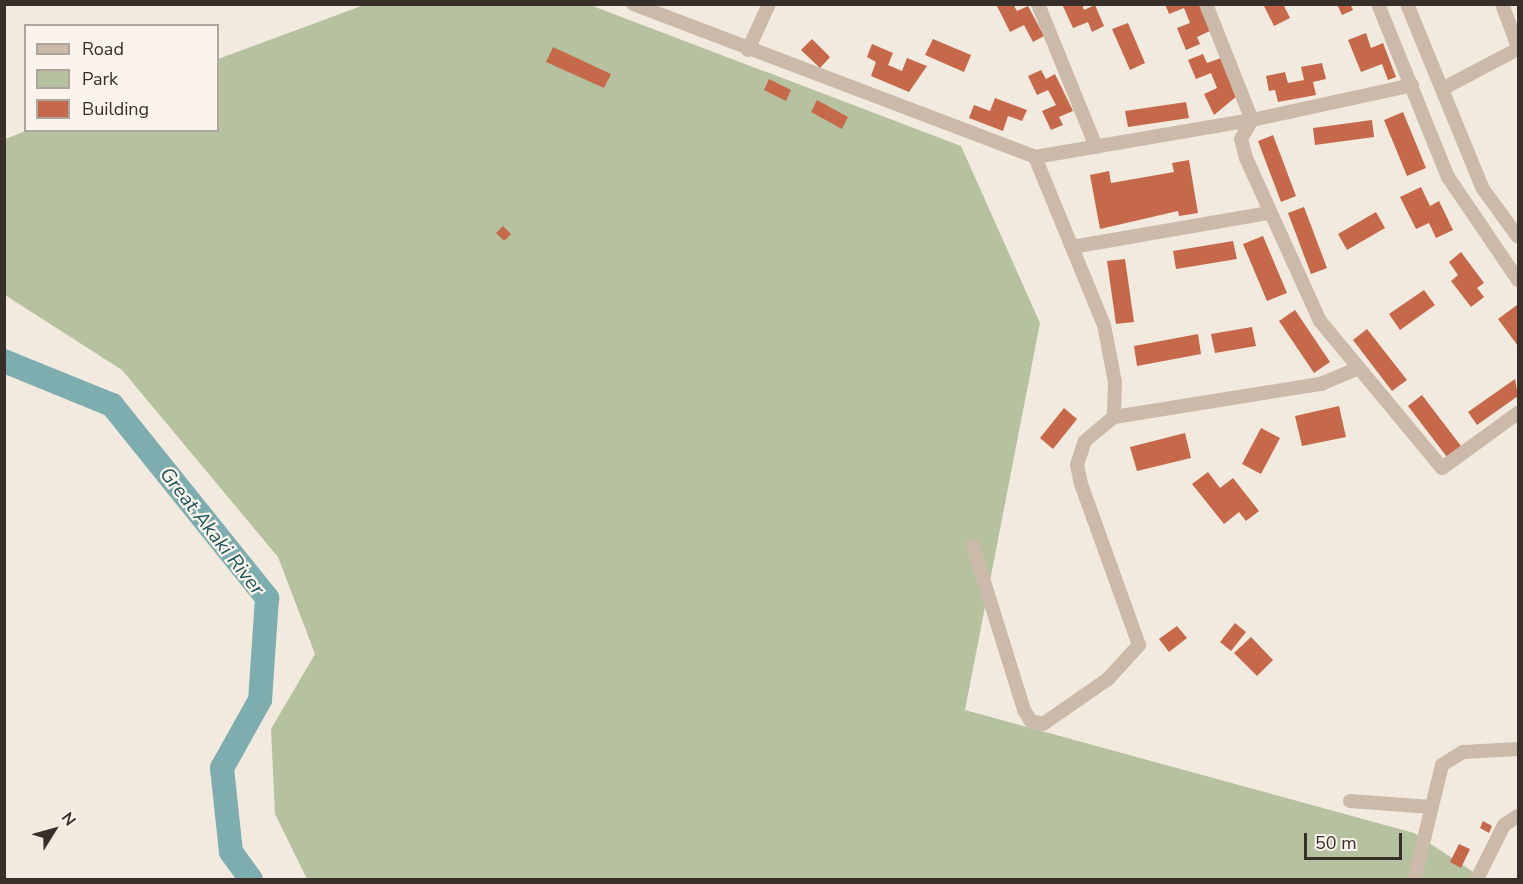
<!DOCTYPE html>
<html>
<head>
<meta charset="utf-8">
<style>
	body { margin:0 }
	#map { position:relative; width:1523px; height:884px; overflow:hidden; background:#f3eadf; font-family:"Nunito Sans",sans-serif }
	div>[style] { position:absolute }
	.green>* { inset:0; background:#b6c29f }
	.river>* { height:24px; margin:-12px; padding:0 12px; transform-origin:12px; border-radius:12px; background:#7eadb0 }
	.building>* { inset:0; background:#c5694a }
	.minor>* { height:14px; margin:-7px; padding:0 7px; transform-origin:7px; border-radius:7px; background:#cbbaaa }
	span { translate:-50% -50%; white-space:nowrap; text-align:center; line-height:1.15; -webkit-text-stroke:4.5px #faf4ec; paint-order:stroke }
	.water-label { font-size:20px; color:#1f565b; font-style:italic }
	.frame { position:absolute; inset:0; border:6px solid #392f2a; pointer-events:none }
	.legend { position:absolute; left:24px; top:24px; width:195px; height:108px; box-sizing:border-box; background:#faf4ec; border:2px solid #ada59e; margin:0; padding:8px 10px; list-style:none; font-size:18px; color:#392f2a }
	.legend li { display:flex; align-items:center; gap:12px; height:30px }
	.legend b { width:30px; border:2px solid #ada59e }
	.north { position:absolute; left:24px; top:800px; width:60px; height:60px; -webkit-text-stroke:4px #faf4ec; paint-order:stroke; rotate:53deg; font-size:16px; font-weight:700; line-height:24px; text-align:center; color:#392f2a }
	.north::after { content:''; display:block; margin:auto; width:21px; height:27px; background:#392f2a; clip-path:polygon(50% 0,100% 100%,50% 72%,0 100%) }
	.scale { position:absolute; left:1304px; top:833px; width:98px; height:27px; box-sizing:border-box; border:3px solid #392f2a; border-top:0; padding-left:8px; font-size:18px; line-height:21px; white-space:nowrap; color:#392f2a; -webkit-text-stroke:4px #faf4ec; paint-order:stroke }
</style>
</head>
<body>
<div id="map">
	<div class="green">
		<div style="clip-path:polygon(364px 5px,590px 5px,961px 146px,1040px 323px,965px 710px,1414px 833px,1484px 879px,307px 879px,275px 814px,271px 729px,315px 654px,278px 557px,122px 370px,5px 295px,5px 139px,28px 130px,218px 130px,218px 59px)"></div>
	</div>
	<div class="river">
		<div style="left:4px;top:361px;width:117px;rotate:22.2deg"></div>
		<div style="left:112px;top:405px;width:248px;rotate:51.2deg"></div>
		<div style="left:267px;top:598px;width:102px;rotate:93.9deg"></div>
		<div style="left:260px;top:700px;width:78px;rotate:119.2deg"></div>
		<div style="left:222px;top:768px;width:84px;rotate:83.9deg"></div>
		<div style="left:231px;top:852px;width:34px;rotate:54deg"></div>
	</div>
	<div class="building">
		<div style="clip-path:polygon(996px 4px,1013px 4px,1017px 11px,1028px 6px,1044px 36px,1033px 42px,1024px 25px,1010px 32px)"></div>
		<div style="clip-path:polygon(1062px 4px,1082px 4px,1084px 10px,1095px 5px,1104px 26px,1092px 32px,1088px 22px,1073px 28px)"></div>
		<div style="clip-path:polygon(1165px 4px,1199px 4px,1210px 31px,1197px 37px,1200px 44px,1186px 50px,1177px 28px,1190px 23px,1184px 8px,1169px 14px)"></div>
		<div style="clip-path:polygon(1263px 4px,1283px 4px,1290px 18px,1274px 26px)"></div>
		<div style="clip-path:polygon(1337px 4px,1350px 4px,1353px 10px,1342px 15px)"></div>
		<div style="clip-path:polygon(1128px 23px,1145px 63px,1130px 70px,1112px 29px)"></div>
		<div style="clip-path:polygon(1366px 33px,1371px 48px,1383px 43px,1396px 77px,1388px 80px,1382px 64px,1361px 72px,1348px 40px)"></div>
		<div style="clip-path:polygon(812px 39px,830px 57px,820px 68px,801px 50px)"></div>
		<div style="clip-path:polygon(933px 39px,971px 55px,964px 72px,925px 55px)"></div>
		<div style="clip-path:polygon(872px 44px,893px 53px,888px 65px,902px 71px,907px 58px,927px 66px,909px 92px,871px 76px,876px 62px,867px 57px)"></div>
		<div style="clip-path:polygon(553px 47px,611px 74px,604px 88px,546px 62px)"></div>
		<div style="clip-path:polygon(1203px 54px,1207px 63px,1221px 58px,1237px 96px,1214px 115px,1204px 94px,1217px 88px,1211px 73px,1196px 79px,1188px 60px)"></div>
		<div style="clip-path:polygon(1322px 63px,1326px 79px,1313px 82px,1316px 95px,1278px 102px,1275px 90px,1269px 91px,1266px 76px,1285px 72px,1288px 83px,1304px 80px,1301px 67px)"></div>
		<div style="clip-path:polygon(1041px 70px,1046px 79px,1055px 74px,1073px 111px,1059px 117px,1063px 125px,1051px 130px,1042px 111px,1056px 105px,1048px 90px,1037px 95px,1028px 76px)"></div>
		<div style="clip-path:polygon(769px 79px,791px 90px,786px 101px,764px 90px)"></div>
		<div style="clip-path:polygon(995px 98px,1027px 110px,1022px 121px,1008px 116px,1003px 131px,969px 118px,974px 105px,990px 111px)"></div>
		<div style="clip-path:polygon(817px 100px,848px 117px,842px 129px,811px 112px)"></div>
		<div style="clip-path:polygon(1186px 102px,1189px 118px,1128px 127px,1125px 111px)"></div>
		<div style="clip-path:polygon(1403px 112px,1426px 168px,1407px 176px,1384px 120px)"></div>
		<div style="clip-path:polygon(1372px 120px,1374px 137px,1315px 145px,1313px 128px)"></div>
		<div style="clip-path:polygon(1273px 135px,1296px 196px,1281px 202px,1258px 141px)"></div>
		<div style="clip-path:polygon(1189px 160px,1198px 213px,1179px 216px,1178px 211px,1100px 229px,1090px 175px,1109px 171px,1111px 183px,1174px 172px,1172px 163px)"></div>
		<div style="clip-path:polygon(1421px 187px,1430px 206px,1439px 201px,1453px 230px,1436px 238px,1429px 223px,1416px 229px,1400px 197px)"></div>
		<div style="clip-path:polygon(1304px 207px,1327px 268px,1311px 274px,1288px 213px)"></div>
		<div style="clip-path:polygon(1376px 212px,1385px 228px,1347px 250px,1338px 234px)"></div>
		<div style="clip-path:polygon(503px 226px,511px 234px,504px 241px,496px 233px)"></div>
		<div style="clip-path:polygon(1263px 236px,1287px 293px,1267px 301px,1243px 244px)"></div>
		<div style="clip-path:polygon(1233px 241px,1237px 259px,1176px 269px,1173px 251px)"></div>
		<div style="clip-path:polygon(1461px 252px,1484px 283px,1477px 288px,1484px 297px,1471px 307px,1451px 281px,1458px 275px,1449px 262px)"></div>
		<div style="clip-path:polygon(1125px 259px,1134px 322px,1116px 324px,1107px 261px)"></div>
		<div style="clip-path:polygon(1424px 290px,1435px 305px,1400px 330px,1389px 314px)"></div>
		<div style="clip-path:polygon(1517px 305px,1518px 307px,1518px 346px,1498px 319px)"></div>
		<div style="clip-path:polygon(1295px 310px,1330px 362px,1314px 373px,1279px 321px)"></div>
		<div style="clip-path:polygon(1252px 327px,1256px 346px,1215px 353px,1211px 334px)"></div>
		<div style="clip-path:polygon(1367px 329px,1407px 380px,1392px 391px,1353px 340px)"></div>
		<div style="clip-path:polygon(1198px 334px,1201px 354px,1137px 366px,1134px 346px)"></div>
		<div style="clip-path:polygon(1515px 379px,1518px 396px,1477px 425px,1468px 412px)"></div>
		<div style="clip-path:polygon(1422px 395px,1461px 446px,1447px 457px,1408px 406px)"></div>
		<div style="clip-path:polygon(1339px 406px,1346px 437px,1302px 446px,1295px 416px)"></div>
		<div style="clip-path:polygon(1064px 408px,1077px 419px,1053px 449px,1040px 438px)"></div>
		<div style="clip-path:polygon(1261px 428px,1280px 438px,1261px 474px,1242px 464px)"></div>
		<div style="clip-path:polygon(1185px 433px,1191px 458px,1137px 471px,1130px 447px)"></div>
		<div style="clip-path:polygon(1208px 472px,1220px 488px,1233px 478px,1259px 511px,1246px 521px,1239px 512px,1224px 524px,1192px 484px)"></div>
		<div style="clip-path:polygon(1235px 623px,1246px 632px,1231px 651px,1220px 642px)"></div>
		<div style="clip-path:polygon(1177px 626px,1187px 638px,1169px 652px,1159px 639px)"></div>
		<div style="clip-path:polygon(1251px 637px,1273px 660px,1257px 676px,1234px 653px)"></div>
		<div style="clip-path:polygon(1483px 821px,1492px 826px,1489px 833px,1480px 828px)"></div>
		<div style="clip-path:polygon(1459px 844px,1470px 849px,1461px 868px,1450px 862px)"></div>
	</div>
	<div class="minor">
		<div style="left:633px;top:4px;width:430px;rotate:20.8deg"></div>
		<div style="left:1035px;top:157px;width:220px;rotate:-9.7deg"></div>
		<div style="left:1252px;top:120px;width:164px;rotate:-12.3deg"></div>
		<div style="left:1038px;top:4px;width:154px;rotate:67.9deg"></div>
		<div style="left:1206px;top:4px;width:125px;rotate:68.4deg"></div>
		<div style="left:1252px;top:120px;width:22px;rotate:120deg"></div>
		<div style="left:1241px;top:139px;width:20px;rotate:75deg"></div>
		<div style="left:1246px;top:158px;width:179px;rotate:65.6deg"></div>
		<div style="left:1320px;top:321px;width:191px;rotate:50.3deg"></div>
		<div style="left:1442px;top:468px;width:94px;rotate:-35.9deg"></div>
		<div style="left:1378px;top:4px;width:187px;rotate:68deg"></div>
		<div style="left:1448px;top:177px;width:125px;rotate:55.8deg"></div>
		<div style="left:1407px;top:4px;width:200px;rotate:67.7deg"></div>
		<div style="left:1483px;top:189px;width:59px;rotate:53.9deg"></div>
		<div style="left:1502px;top:4px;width:46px;rotate:69.6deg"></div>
		<div style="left:748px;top:50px;width:51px;rotate:-65.5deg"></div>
		<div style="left:1442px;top:89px;width:86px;rotate:-27.8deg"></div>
		<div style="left:1035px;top:157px;width:182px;rotate:67.7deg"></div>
		<div style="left:1104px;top:325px;width:58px;rotate:79.1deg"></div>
		<div style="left:1115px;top:382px;width:35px;rotate:92deg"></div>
		<div style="left:1072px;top:247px;width:200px;rotate:-9.8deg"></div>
		<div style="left:973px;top:546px;width:172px;rotate:72.7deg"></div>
		<div style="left:1024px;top:710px;width:13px;rotate:58deg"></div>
		<div style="left:1031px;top:721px;width:12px;rotate:14deg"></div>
		<div style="left:1043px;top:724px;width:79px;rotate:-34.7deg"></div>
		<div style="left:1108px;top:679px;width:46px;rotate:-47.6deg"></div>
		<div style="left:1139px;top:645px;width:171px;rotate:-109.8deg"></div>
		<div style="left:1081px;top:484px;width:19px;rotate:-102deg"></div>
		<div style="left:1077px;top:465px;width:25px;rotate:-72deg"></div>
		<div style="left:1085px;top:441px;width:38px;rotate:-40deg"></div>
		<div style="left:1114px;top:417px;width:210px;rotate:-9.1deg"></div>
		<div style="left:1321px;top:384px;width:39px;rotate:-23deg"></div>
		<div style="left:1350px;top:801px;width:81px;rotate:4.2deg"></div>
		<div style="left:1477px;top:879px;width:60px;rotate:-63.4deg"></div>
		<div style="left:1504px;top:825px;width:17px;rotate:-33deg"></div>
		<div style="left:1414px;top:880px;width:118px;rotate:-76.3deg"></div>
		<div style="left:1442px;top:765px;width:25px;rotate:-32deg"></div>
		<div style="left:1463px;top:752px;width:55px;rotate:-3.1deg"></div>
	</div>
	<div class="water-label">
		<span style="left:212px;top:531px;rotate:52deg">Great Akaki River</span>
	</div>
	<div class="frame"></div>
	<ul class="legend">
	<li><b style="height:8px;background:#cbbaaa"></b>Road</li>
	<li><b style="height:16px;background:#b6c29f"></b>Park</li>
	<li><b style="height:16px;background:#c5694a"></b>Building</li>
	</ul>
	<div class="north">N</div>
	<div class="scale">50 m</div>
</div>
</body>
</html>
